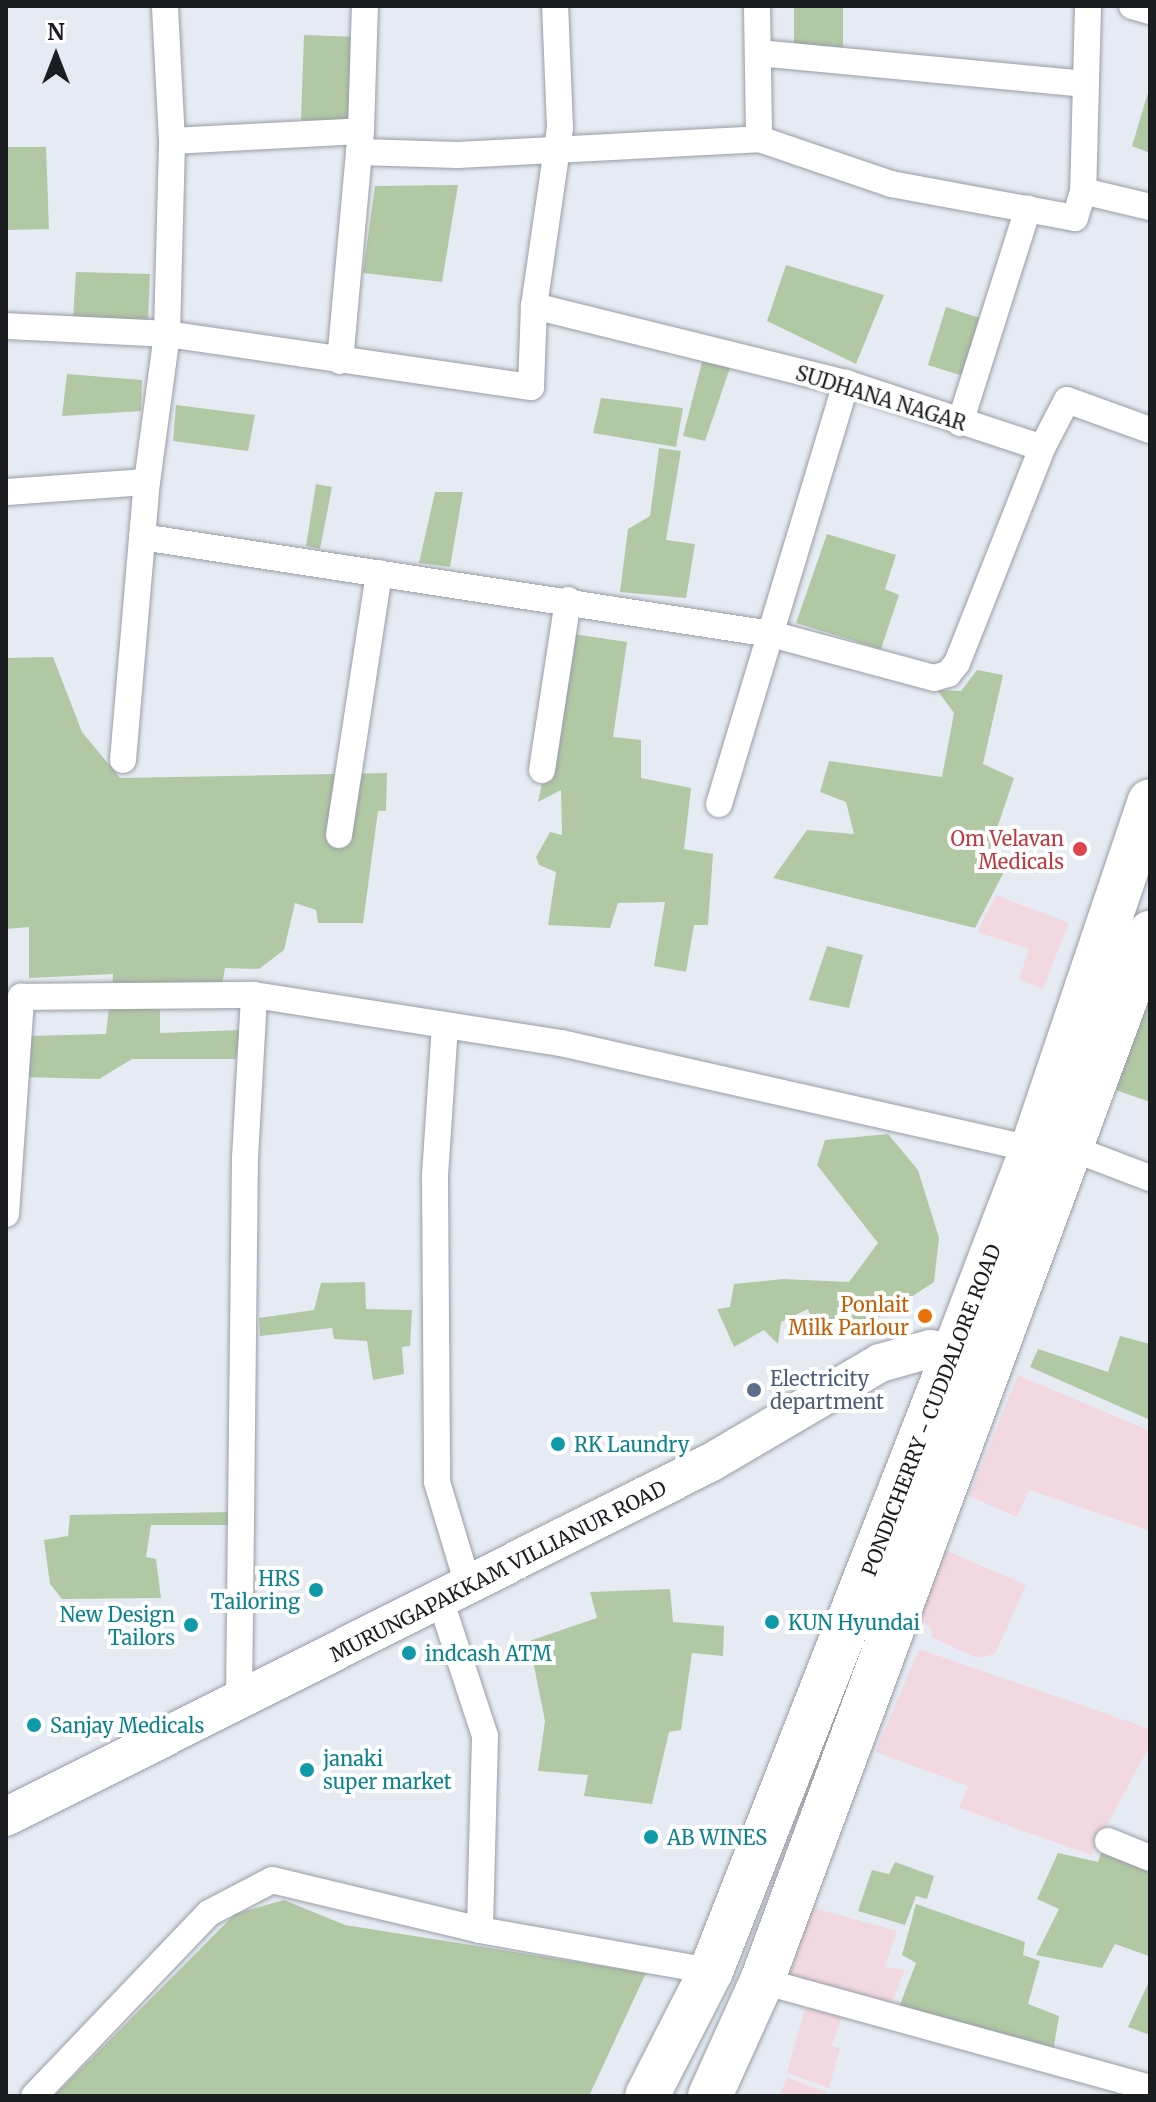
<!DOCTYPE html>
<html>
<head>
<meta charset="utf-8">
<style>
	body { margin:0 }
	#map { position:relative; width:1156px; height:2102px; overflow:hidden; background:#e6ebf3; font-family:Merriweather,serif }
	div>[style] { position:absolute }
	.commercial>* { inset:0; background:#f2d9e1 }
	.green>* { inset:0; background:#b1c8a5 }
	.roads { filter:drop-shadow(0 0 2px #999da5) drop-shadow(0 0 2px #999da5) }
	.street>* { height:26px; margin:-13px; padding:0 13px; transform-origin:13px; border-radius:13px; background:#fff }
	.secondary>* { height:38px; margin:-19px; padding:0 19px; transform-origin:19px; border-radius:19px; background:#fff }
	.highway>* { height:44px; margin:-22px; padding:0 22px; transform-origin:22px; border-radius:22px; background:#fff }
	.dots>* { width:22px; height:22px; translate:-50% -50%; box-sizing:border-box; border:4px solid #fff; border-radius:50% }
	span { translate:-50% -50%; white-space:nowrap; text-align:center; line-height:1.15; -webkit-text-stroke:8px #fff; paint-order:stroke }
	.street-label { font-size:20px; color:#1b1d20 }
	.health-label { font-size:20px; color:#be3a42 }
	.right { translate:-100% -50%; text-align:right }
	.food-label { font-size:20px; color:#c56008 }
	.service-label { font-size:20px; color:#4e5e75 }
	.left { translate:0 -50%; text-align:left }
	.culture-label { font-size:20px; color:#0d838f }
	.frame { position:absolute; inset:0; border:8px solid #1b1d20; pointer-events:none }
	.north { position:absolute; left:16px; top:16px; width:80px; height:80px; -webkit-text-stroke:6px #fff; paint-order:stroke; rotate:0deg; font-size:22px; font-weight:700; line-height:32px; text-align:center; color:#1b1d20 }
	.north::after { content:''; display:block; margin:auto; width:28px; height:36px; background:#1b1d20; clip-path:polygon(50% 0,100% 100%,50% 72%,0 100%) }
</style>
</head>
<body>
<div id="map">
	<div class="commercial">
		<div style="clip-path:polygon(996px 895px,1069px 923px,1043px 989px,1019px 979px,1029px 949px,977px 932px)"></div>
		<div style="clip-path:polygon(1018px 1375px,1150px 1431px,1150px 1531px,1029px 1490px,1017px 1517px,969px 1496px)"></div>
		<div style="clip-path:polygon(945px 1550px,1026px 1585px,995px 1654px,977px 1658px,931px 1637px,932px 1629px,917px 1617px)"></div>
		<div style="clip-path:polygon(919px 1649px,1150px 1729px,1150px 1745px,1091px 1855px,959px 1808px,968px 1786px,875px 1752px)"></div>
		<div style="clip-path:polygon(803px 1905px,897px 1931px,885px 1967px,905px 1970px,891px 2005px,776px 1975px)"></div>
		<div style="clip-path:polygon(805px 2008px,842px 2017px,832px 2046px,840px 2048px,829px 2088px,787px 2073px)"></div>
		<div style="clip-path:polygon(787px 2077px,826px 2092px,825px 2096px,779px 2096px)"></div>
	</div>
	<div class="green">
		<div style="clip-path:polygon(794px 6px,843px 6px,843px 56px,794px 49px)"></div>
		<div style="clip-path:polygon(304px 35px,359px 37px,352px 122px,301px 120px)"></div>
		<div style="clip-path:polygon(1150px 86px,1150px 153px,1132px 146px)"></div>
		<div style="clip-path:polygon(6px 147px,46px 147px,49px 229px,6px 230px)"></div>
		<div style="clip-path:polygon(458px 185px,442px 282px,363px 273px,375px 186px)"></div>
		<div style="clip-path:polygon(786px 265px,884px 295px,856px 364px,767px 321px)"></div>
		<div style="clip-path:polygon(76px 272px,150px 274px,148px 321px,73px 318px)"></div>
		<div style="clip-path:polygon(946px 307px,986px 320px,969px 378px,928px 365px)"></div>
		<div style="clip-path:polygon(703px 358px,732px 362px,705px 441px,683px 436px)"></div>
		<div style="clip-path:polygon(67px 374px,142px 380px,141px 411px,62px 416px)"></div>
		<div style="clip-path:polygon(601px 398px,683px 408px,676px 447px,593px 433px)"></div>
		<div style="clip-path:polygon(176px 405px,255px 415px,248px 451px,173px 441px)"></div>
		<div style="clip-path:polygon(659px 448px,681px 451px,666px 540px,695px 544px,686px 598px,620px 592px,628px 529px,650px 516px)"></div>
		<div style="clip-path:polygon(316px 484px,332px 487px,320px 549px,306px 546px)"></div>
		<div style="clip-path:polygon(435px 492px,463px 492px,450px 567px,419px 563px)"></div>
		<div style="clip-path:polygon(827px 534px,896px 555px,885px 589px,899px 595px,881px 649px,796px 623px)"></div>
		<div style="clip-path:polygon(573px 634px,627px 642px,613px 737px,641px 740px,641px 778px,691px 788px,684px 849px,713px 854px,708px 925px,694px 925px,686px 972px,654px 966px,665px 902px,618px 903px,610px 928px,548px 925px,556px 872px,539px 865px,536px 857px,550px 832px,562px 835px,561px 790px,538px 802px)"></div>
		<div style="clip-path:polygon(53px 657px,82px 732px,120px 778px,387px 773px,386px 811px,378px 811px,363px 923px,318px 923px,316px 910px,295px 903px,284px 950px,259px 969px,225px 968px,222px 985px,112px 995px,113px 974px,29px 978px,29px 927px,6px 929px,6px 658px)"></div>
		<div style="clip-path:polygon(977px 670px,1003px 675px,983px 764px,1014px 778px,989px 852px,1010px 860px,975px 928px,773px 878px,807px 830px,854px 834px,846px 802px,820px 792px,829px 761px,942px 777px,954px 713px,937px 690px,961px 691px)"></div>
		<div style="clip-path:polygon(827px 946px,863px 955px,849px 1008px,809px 1000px)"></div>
		<div style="clip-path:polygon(110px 999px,160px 999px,160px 1033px,240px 1030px,236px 1059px,132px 1059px,99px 1079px,20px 1077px,26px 1036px,106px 1034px)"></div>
		<div style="clip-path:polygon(1147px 1002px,1150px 1003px,1150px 1102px,1110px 1088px)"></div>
		<div style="clip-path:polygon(888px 1134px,918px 1170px,939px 1238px,934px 1282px,882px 1316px,816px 1331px,808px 1309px,781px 1322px,778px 1344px,764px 1330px,734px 1347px,717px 1309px,730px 1307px,734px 1284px,783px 1279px,849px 1282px,878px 1243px,817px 1165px,825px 1140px)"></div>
		<div style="clip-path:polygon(365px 1282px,366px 1309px,412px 1310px,410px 1346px,402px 1347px,404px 1374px,373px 1380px,367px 1341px,334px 1339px,332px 1328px,260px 1336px,259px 1318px,314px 1310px,321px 1283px)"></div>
		<div style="clip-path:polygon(1120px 1336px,1150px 1344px,1150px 1420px,1030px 1367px,1038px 1349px,1108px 1372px)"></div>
		<div style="clip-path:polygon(230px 1512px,232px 1525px,151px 1525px,146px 1557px,156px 1559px,161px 1598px,62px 1599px,50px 1584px,44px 1540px,68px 1536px,70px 1515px)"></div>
		<div style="clip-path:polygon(670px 1589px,673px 1622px,724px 1626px,723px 1656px,692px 1653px,681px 1730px,669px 1732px,652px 1804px,584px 1796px,588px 1775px,538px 1771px,545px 1721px,529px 1641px,597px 1618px,590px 1592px)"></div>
		<div style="clip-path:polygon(1102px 1850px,1150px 1872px,1149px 1956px,1115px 1944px,1102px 1968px,1036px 1955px,1059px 1909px,1037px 1899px,1058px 1853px,1098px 1862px)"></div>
		<div style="clip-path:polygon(895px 1862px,934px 1876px,927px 1899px,916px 1896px,905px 1925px,858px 1911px,872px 1870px,889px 1874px)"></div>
		<div style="clip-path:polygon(284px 1900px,345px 1925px,646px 1973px,589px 2096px,54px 2096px,235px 1914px)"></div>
		<div style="clip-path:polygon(916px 1904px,1025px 1942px,1023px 1955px,1040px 1961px,1028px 2004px,1059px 2016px,1053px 2051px,899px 2007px,916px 1963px,902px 1955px)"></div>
		<div style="clip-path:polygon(1148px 1984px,1150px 1984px,1150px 2035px,1128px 2027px)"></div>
	</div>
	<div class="roads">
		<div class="street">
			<div style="left:757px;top:6px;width:133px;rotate:89.1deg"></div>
			<div style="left:1088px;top:6px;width:185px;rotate:91.5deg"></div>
			<div style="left:1083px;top:191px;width:69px;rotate:13.4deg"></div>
			<div style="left:1132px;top:6px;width:19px;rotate:16deg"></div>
			<div style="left:758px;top:53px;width:327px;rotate:5.4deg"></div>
			<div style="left:172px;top:141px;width:189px;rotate:-3deg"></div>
			<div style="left:359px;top:152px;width:99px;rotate:1.7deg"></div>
			<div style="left:458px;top:155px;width:301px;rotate:-3deg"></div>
			<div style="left:759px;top:139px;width:139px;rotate:18.8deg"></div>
			<div style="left:891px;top:184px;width:187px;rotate:10.5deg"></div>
			<div style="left:1075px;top:218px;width:28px;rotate:-73deg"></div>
			<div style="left:534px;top:306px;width:321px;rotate:13.9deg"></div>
			<div style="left:846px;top:383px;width:206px;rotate:18.3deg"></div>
			<div style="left:1042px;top:448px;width:54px;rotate:-62.5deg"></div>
			<div style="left:1067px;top:400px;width:88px;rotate:19.9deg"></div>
			<div style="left:6px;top:326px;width:161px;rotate:2.8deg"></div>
			<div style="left:167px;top:334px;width:368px;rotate:8.3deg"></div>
			<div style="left:531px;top:387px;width:81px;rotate:-87.9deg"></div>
			<div style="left:534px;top:306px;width:180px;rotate:-81.7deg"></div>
			<div style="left:560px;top:128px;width:122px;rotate:-92.3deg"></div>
			<div style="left:340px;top:361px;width:231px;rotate:-84.8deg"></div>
			<div style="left:361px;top:131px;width:125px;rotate:-88.2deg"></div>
			<div style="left:960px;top:423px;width:225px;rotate:-72.4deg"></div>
			<div style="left:6px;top:492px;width:141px;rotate:-4.1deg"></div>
			<div style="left:142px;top:537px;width:636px;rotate:8.77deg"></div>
			<div style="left:771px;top:634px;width:169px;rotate:15.1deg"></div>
			<div style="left:934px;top:678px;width:15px;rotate:-16deg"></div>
			<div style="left:948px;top:674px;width:14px;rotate:-51deg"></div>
			<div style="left:957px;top:663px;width:231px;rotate:-68.4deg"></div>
			<div style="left:123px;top:760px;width:279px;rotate:-85.1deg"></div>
			<div style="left:147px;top:482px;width:149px;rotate:-82.3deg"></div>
			<div style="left:167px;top:334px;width:193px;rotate:-88.5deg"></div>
			<div style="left:172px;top:141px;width:135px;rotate:-93deg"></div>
			<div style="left:542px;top:770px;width:172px;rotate:-81.3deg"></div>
			<div style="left:719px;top:804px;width:440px;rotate:-73.2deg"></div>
			<div style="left:339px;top:835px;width:265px;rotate:-81.3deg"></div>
			<div style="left:445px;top:1025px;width:152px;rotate:93.8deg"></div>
			<div style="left:435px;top:1177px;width:305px;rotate:89.6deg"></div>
			<div style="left:437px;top:1482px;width:108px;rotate:73.2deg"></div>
			<div style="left:6px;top:1214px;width:218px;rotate:-86deg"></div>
			<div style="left:21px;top:997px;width:233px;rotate:-0.5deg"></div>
			<div style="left:254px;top:995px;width:311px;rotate:8.9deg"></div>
			<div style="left:561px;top:1043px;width:483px;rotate:12.7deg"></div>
			<div style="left:1032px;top:1149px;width:39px;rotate:-1deg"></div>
			<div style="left:1071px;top:1148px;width:85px;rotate:20.8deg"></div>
			<div style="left:441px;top:1602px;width:141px;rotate:71.8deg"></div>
			<div style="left:485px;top:1736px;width:194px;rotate:91.5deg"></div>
			<div style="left:239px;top:1700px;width:542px;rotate:-89.37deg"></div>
			<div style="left:245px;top:1158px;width:163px;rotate:-86.8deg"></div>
			<div style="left:1108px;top:1841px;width:45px;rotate:22deg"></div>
			<div style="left:762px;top:1981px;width:402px;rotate:15.4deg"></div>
			<div style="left:34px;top:2096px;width:253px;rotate:-46.3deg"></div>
			<div style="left:209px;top:1913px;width:71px;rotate:-27.6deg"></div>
			<div style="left:272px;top:1880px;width:214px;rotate:13.5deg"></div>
			<div style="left:480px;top:1930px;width:235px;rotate:10.1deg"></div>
		</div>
		<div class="secondary">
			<div style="left:6px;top:1817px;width:788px;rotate:-26.7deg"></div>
			<div style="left:710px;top:1463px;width:197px;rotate:-30.5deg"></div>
			<div style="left:880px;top:1363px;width:52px;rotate:-15.6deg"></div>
			<div style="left:930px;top:1349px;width:51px;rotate:10.2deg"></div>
		</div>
		<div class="highway">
			<div style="left:647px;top:2096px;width:140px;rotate:-62.9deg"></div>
			<div style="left:711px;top:1971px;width:667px;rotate:-68.55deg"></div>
			<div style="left:955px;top:1350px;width:215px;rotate:-69deg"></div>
			<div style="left:1032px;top:1149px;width:367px;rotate:-71.3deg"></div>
			<div style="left:710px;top:2096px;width:126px;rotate:-65.7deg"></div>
			<div style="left:762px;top:1981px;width:1118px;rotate:-69.68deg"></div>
		</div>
	</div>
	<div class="dots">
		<div style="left:1080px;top:849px;background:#e0444e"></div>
		<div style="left:925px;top:1316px;background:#e8710a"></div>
		<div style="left:754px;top:1390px;background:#5c6f8a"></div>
		<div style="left:558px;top:1444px;background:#0f9aa8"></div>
		<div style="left:316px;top:1590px;background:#0f9aa8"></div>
		<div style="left:772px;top:1622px;background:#0f9aa8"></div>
		<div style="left:191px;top:1625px;background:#0f9aa8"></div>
		<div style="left:409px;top:1653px;background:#0f9aa8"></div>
		<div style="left:34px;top:1725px;background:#0f9aa8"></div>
		<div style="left:307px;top:1770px;background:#0f9aa8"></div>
		<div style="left:651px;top:1837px;background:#0f9aa8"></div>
	</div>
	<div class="street-label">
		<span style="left:881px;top:398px;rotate:17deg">SUDHANA NAGAR</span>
		<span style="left:931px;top:1410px;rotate:-69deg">PONDICHERRY - CUDDALORE ROAD</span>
		<span style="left:498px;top:1571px;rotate:-27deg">MURUNGAPAKKAM VILLIANUR ROAD</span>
	</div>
	<div class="health-label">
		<span class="right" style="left:1064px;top:850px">Om Velavan<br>Medicals</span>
	</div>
	<div class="food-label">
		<span class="right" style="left:909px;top:1316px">Ponlait<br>Milk Parlour</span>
	</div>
	<div class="service-label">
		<span class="left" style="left:770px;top:1390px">Electricity<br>department</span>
	</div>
	<div class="culture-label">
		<span class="left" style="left:574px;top:1444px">RK Laundry</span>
		<span class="right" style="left:300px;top:1590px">HRS<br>Tailoring</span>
		<span class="right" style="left:175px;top:1626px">New Design<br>Tailors</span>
		<span class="left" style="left:788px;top:1622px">KUN Hyundai</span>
		<span class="left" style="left:425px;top:1653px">indcash ATM</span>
		<span class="left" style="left:50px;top:1725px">Sanjay Medicals</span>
		<span class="left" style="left:323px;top:1770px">janaki<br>super market</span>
		<span class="left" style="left:667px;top:1837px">AB WINES</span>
	</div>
	<div class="frame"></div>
	<div class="north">N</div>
</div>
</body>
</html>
